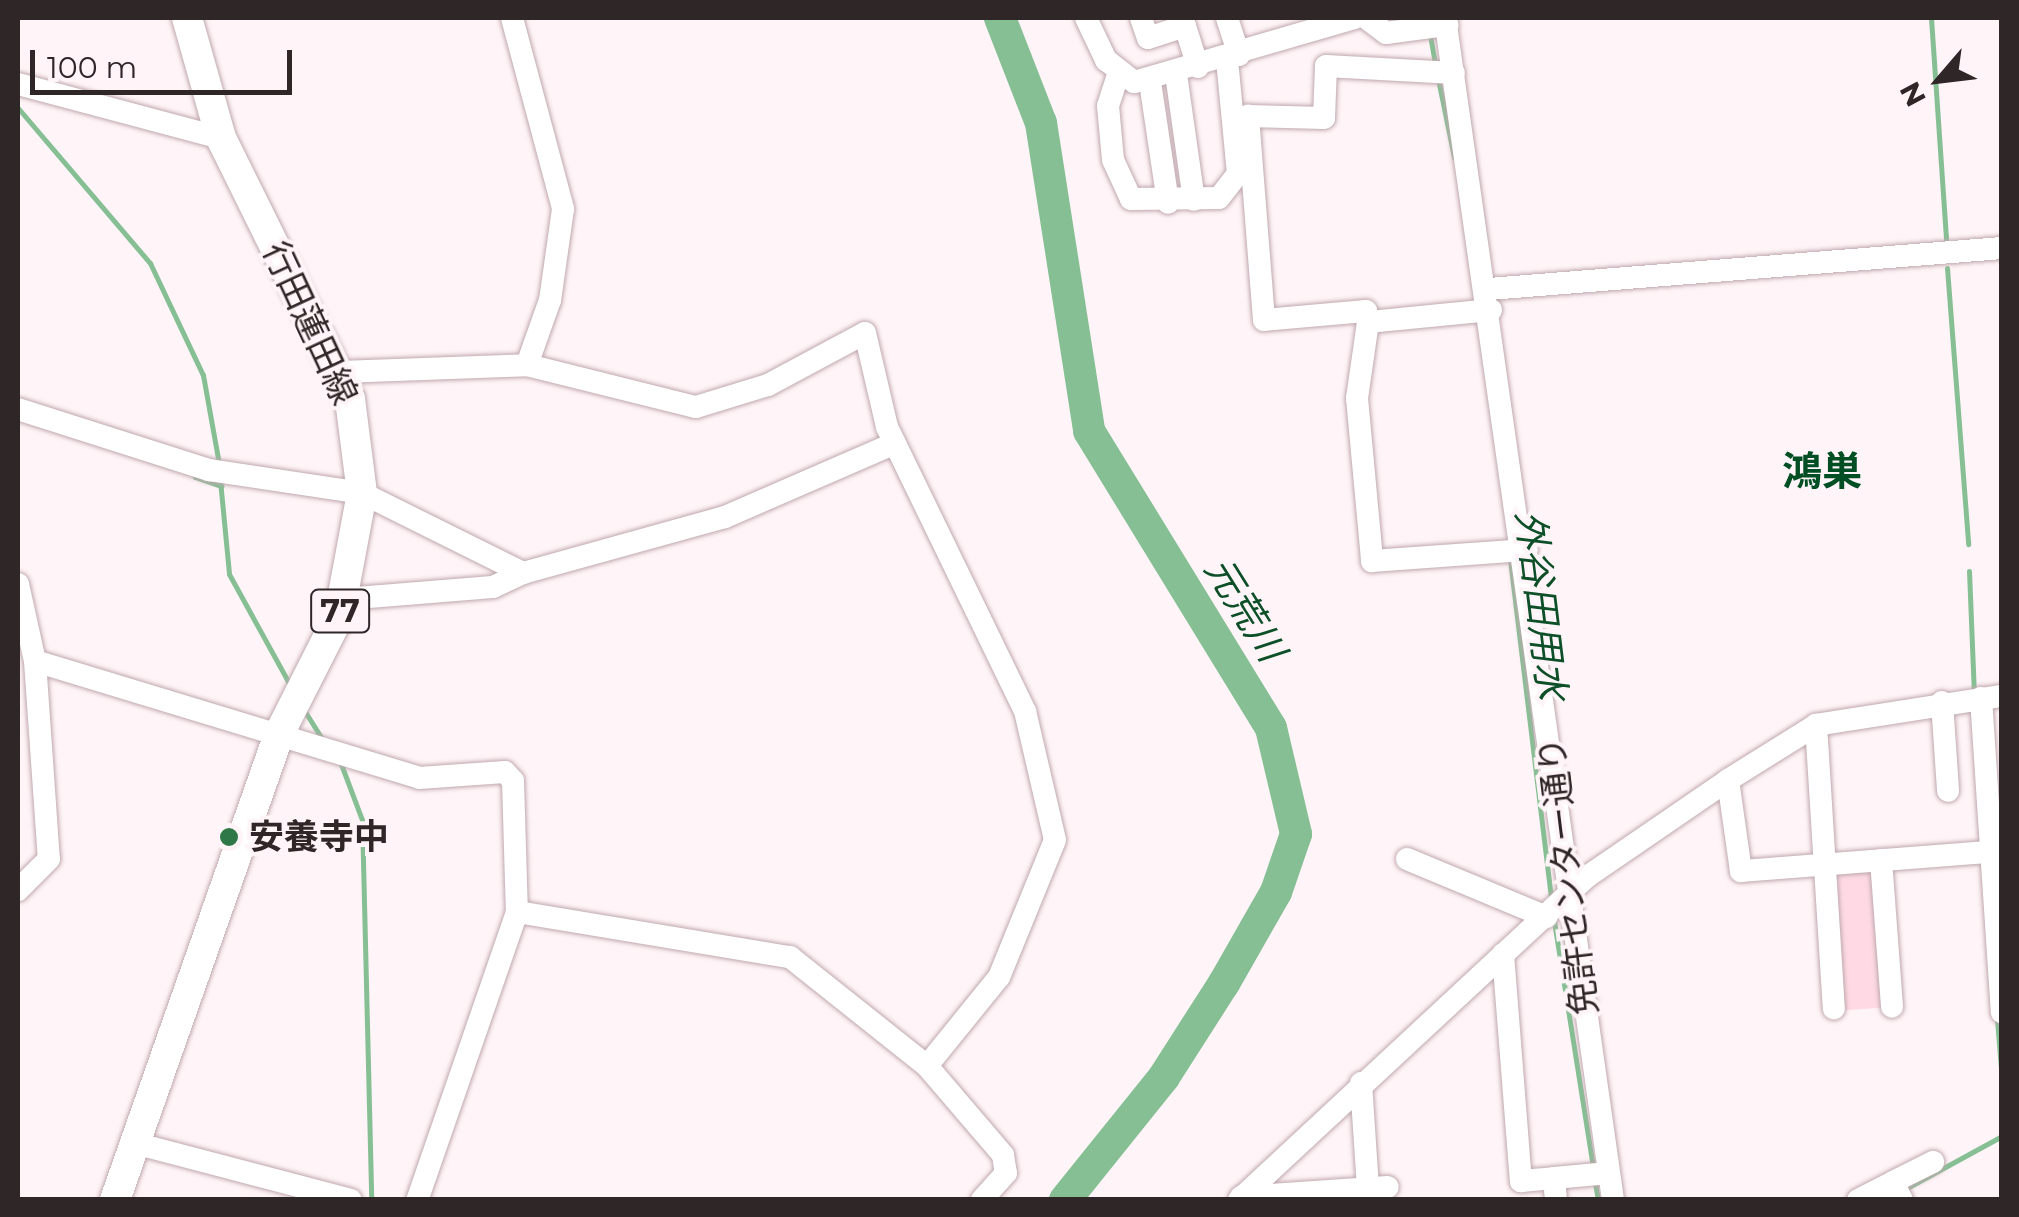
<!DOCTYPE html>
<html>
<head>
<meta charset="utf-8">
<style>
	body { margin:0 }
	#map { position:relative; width:2019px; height:1217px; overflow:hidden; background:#fff4f7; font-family:Montserrat,"Noto Sans JP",sans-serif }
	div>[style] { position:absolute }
	.green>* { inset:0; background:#ffdae4 }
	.stream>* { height:5px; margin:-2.5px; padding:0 2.5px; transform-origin:2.5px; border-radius:2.5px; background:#86bf94 }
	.river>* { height:32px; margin:-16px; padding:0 16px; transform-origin:16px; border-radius:16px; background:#86bf94 }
	.roads { filter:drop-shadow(0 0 2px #bfa8ae) drop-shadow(0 0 2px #bfa8ae) }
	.minor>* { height:22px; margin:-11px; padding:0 11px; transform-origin:11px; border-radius:11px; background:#fff }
	.major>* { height:30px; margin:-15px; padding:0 15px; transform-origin:15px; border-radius:15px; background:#fff }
	.dots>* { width:28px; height:28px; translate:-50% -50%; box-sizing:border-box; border:5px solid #fff4f7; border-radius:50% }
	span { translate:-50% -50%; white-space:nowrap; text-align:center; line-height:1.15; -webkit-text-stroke:8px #fff4f7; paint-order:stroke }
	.shield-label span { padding:2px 8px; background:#fff4f7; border:2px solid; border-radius:8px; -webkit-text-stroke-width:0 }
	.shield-label { font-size:32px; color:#2f2628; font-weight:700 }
	.street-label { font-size:35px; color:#2f2628 }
	.poi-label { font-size:35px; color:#2f2628; font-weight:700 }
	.left { translate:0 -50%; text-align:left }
	.water-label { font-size:38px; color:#0d4f28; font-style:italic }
	.quarter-label { font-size:40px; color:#004e23; font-weight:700 }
	.frame { position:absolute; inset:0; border:20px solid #2f2628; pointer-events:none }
	.north { position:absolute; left:1889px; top:30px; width:100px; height:100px; -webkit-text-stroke:8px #fff4f7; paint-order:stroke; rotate:242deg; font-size:28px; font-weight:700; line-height:40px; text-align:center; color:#2f2628 }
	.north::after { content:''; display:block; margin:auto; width:35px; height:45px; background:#2f2628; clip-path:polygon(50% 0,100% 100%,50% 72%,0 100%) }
	.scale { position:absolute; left:30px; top:50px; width:262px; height:45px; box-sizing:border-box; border:5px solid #2f2628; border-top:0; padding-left:12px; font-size:30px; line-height:35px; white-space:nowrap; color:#2f2628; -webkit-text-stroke:8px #fff4f7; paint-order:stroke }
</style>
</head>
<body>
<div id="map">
	<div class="green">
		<div style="clip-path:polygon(1881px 860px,1892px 1007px,1834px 1011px,1826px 864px)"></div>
	</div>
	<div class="stream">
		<div style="left:1931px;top:18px;width:222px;rotate:86.1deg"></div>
		<div style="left:1430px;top:35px;width:28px;rotate:80deg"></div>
		<div style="left:1438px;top:79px;width:80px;rotate:78.4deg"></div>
		<div style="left:18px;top:108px;width:204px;rotate:49.6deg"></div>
		<div style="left:150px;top:263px;width:124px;rotate:64.7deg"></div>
		<div style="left:203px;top:375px;width:90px;rotate:79.8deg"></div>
		<div style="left:1947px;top:268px;width:277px;rotate:85.6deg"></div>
		<div style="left:195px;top:477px;width:28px;rotate:19deg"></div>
		<div style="left:220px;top:480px;width:94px;rotate:84.5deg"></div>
		<div style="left:229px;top:574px;width:129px;rotate:61.2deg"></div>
		<div style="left:1510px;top:559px;width:343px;rotate:83.1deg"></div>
		<div style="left:1969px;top:571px;width:123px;rotate:87.7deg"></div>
		<div style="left:304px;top:710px;width:34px;rotate:58deg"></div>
		<div style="left:341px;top:764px;width:60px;rotate:69.4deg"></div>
		<div style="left:362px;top:820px;width:380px;rotate:88.6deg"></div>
		<div style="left:1554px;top:921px;width:249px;rotate:81deg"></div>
		<div style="left:1997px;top:1019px;width:62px;rotate:85.4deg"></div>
		<div style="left:1595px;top:1183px;width:17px;rotate:80deg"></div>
		<div style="left:1905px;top:1189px;width:111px;rotate:-28.7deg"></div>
	</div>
	<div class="river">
		<div style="left:1000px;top:18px;width:113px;rotate:68.7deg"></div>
		<div style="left:1041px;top:123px;width:312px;rotate:81.1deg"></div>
		<div style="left:1089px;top:431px;width:348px;rotate:58.5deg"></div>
		<div style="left:1271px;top:728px;width:109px;rotate:76.7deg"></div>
		<div style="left:1296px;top:834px;width:61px;rotate:109deg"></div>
		<div style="left:1276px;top:892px;width:105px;rotate:119.7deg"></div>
		<div style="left:1224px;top:983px;width:112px;rotate:122.6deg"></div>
		<div style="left:1164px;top:1077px;width:158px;rotate:128.8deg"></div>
	</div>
	<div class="roads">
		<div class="minor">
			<div style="left:512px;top:18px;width:198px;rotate:75deg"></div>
			<div style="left:563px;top:209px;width:92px;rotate:98.1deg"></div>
			<div style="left:550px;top:300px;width:69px;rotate:109.5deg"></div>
			<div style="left:1086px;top:18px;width:47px;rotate:64.5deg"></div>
			<div style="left:1106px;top:60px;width:36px;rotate:38deg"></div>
			<div style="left:1134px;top:82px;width:229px;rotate:-16.2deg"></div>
			<div style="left:1141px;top:18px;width:21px;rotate:71deg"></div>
			<div style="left:1148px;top:38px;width:39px;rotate:-18deg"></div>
			<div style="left:1185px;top:26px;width:43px;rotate:72.4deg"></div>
			<div style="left:1227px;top:18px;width:39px;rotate:72deg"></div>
			<div style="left:1366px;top:18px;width:25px;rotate:37deg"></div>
			<div style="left:1386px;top:33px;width:62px;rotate:-7.5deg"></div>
			<div style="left:1445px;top:18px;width:1194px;rotate:81.91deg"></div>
			<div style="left:1176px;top:74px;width:127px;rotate:81.9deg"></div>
			<div style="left:1118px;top:75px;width:33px;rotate:108deg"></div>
			<div style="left:1108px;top:106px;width:54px;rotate:84.7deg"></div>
			<div style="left:1113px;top:160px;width:43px;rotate:65.2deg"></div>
			<div style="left:1131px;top:199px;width:88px;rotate:-0.7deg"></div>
			<div style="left:1219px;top:198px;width:31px;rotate:-52deg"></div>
			<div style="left:1238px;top:174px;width:116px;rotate:-95.5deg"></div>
			<div style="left:1150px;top:82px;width:122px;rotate:81.5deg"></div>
			<div style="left:18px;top:84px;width:210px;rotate:14.9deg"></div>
			<div style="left:1489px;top:289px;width:515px;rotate:-4.57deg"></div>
			<div style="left:1491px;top:310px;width:124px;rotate:174.4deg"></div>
			<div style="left:1368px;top:322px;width:77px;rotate:98.2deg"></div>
			<div style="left:1357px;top:398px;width:164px;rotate:84.7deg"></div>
			<div style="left:1372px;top:561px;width:155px;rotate:-4.1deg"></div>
			<div style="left:1368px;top:322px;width:11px;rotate:-100deg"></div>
			<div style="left:1366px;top:311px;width:102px;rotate:175deg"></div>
			<div style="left:1264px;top:320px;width:205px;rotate:-94.5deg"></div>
			<div style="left:1248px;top:116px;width:76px;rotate:1.5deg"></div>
			<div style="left:1324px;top:118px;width:52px;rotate:-87.8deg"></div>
			<div style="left:1326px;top:66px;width:128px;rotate:3.1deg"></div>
			<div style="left:340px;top:372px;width:187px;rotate:-2.1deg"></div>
			<div style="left:527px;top:365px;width:174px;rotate:14deg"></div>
			<div style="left:696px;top:407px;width:75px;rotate:-17deg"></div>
			<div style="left:768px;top:385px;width:110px;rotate:-28.2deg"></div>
			<div style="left:865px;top:333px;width:97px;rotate:76.8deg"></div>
			<div style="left:887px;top:427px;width:316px;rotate:64.1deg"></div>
			<div style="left:1025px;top:711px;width:132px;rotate:76.9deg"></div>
			<div style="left:1055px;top:840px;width:148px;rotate:112.2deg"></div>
			<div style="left:999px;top:977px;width:114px;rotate:129deg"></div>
			<div style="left:18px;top:409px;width:201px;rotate:17.7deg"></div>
			<div style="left:209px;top:470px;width:155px;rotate:8.5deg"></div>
			<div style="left:362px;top:493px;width:180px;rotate:26.4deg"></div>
			<div style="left:523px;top:573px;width:210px;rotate:-15.5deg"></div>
			<div style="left:725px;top:517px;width:185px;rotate:-23.5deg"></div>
			<div style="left:18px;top:584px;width:79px;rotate:77.6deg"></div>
			<div style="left:35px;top:661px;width:198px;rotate:86deg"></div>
			<div style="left:49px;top:859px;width:44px;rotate:135deg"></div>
			<div style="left:344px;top:599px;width:149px;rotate:-4.6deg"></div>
			<div style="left:493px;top:587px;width:33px;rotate:-25deg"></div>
			<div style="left:35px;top:661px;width:401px;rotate:16.9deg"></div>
			<div style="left:419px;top:778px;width:86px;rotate:-4deg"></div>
			<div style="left:505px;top:772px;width:12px;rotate:48deg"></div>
			<div style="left:513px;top:781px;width:131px;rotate:88.3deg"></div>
			<div style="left:517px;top:912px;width:305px;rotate:109.1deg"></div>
			<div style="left:1981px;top:698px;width:315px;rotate:86.2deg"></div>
			<div style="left:1942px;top:702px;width:89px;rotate:86.1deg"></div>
			<div style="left:1816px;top:725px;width:284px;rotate:86.4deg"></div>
			<div style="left:1728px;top:780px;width:92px;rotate:81.9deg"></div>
			<div style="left:1741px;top:871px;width:262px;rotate:-4.4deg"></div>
			<div style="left:1407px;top:859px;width:151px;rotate:22.6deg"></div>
			<div style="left:1881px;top:860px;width:147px;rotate:85.7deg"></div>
			<div style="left:517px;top:912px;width:277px;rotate:9.4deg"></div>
			<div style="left:790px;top:957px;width:175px;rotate:38.5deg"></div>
			<div style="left:927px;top:1066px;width:117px;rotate:49.5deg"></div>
			<div style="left:1003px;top:1155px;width:18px;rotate:81deg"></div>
			<div style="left:1006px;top:1173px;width:36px;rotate:132deg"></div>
			<div style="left:1503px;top:954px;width:228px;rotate:85.5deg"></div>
			<div style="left:1521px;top:1181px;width:33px;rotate:-5deg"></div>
			<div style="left:1554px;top:1178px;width:22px;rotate:85deg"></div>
			<div style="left:1361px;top:1083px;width:105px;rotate:86.2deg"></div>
			<div style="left:134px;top:1143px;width:224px;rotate:14.7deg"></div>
			<div style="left:1554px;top:1178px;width:55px;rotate:-5.2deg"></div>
			<div style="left:1241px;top:1197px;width:147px;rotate:-3.9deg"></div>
			<div style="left:1239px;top:1200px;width:476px;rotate:-42.9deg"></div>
			<div style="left:1588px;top:876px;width:170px;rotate:-34.4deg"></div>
			<div style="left:1728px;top:780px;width:104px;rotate:-32deg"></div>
			<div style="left:1816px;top:725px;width:188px;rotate:-8.9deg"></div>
			<div style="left:1858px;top:1200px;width:39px;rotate:-27deg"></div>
			<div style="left:1902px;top:1200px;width:20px;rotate:-117deg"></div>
			<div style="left:1893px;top:1182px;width:45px;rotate:-26.6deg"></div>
		</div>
		<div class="major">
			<div style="left:115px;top:1200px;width:492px;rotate:-70.6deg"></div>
			<div style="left:278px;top:736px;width:135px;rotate:-63.1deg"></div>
			<div style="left:339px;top:616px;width:125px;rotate:-79.4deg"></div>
			<div style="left:362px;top:493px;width:95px;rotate:-97.3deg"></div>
			<div style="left:350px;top:399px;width:291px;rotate:-116.3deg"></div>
			<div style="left:221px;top:138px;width:125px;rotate:-105.8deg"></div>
		</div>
	</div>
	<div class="dots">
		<div style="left:229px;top:837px;background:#2e7847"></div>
	</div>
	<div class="shield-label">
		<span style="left:340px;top:611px">77</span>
	</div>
	<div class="street-label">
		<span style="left:310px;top:323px;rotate:65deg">行田蓮田線</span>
		<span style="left:1568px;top:876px;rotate:-97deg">免許センター通り</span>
	</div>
	<div class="poi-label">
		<span class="left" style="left:249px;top:837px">安養寺中</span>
	</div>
	<div class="water-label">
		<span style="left:1541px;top:605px;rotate:83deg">外谷田用水</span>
		<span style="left:1245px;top:609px;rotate:58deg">元荒川</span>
	</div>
	<div class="quarter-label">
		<span style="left:1822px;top:471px">鴻巣</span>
	</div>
	<div class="frame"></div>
	<div class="north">N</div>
	<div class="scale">100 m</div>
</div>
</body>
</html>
